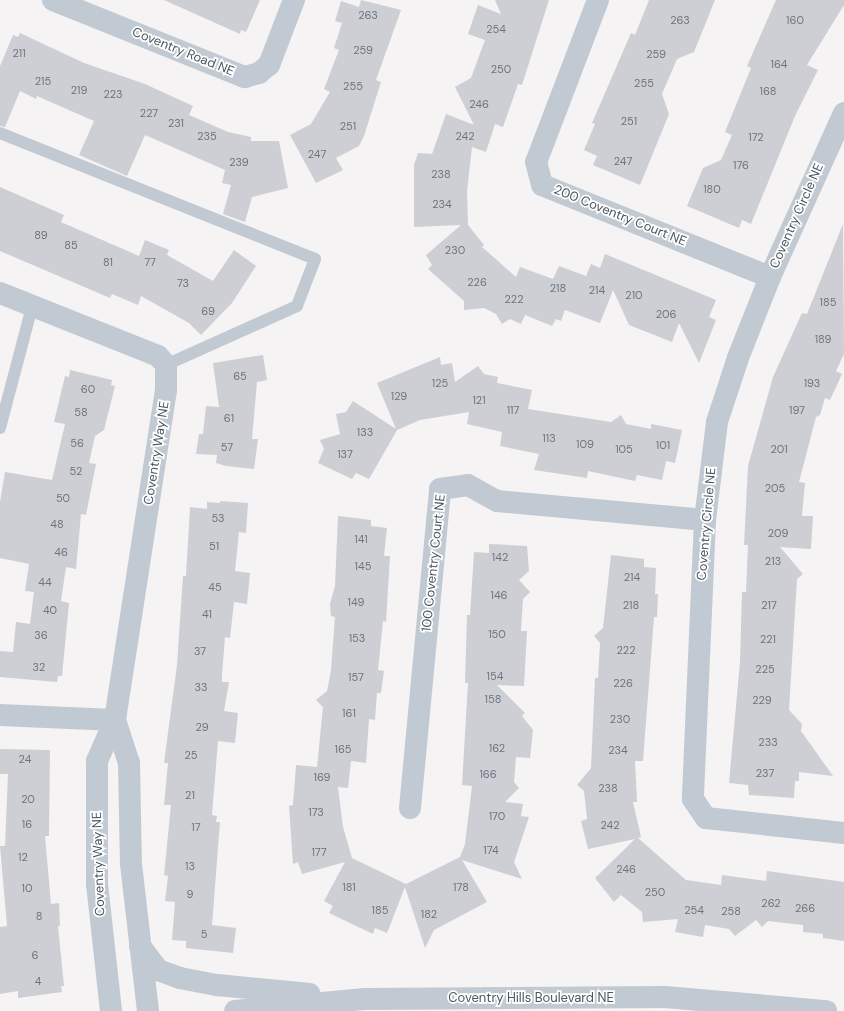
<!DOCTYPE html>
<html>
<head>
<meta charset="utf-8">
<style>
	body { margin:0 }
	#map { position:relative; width:844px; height:1011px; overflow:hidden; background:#f5f3f3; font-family:"DM Sans",sans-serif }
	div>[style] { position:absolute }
	.building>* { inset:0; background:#cdcfd5 }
	.service>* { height:12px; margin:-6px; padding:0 6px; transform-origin:6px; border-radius:6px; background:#c1cad2 }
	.minor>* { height:22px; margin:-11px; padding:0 11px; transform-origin:11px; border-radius:11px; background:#c1cad2 }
	.tertiary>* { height:22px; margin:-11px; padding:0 11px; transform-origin:11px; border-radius:11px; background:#c1cad2 }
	span { translate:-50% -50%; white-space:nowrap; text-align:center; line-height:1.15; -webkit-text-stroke:3.5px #fff; paint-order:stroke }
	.number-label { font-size:11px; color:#6b747e }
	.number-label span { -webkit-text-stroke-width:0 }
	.street-label { font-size:13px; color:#4a5661 }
</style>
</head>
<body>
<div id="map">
	<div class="building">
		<div style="clip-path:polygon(164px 0,260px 0,246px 32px,241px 30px,240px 34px)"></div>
		<div style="clip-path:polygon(361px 0,401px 10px,376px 80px,381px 82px,364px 136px,359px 146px,336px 158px,343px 170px,316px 183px,290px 135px,311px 124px,330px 92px,324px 89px,339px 50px,334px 48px,342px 23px,335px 21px,341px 1px,359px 7px)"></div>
		<div style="clip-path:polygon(495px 0,549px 0,522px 85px,518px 84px,503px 127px,495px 124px,486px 152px,472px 147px,467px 191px,468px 225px,484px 245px,482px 247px,516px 277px,520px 267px,553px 279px,559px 266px,586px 276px,591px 264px,600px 268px,605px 254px,716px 300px,709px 317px,716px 320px,699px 363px,679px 323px,672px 342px,629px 325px,613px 290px,600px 323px,565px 310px,561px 321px,556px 319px,552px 326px,525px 315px,521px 324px,510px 319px,502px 324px,496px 314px,484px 308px,464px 310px,464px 301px,428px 269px,432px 265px,426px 255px,461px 225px,414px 227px,414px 165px,418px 153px,432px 154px,446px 114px,474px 125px,455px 87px,471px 78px,485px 40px,468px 34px,478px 5px,501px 14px)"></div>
		<div style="clip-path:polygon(649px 0,715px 0,694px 52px,677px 59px,662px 94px,669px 114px,640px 185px,593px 165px,597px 156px,584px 150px,595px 124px,592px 123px,631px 33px,635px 35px)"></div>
		<div style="clip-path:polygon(776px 0,844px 0,844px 5px,807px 65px,818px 70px,795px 116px,751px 224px,742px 220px,739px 228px,687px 206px,703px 168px,721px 160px,732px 135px,725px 132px,751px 68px,747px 66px)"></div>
		<div style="clip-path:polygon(20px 33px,84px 63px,145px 84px,193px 106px,189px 115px,228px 132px,251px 137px,251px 141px,279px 141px,288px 188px,252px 197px,245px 222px,223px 214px,231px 185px,222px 183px,225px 170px,145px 135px,127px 176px,79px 155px,94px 121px,37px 96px,36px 99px,20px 91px,5px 127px,0 126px,0 66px,13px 35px,18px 37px)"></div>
		<div style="clip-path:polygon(0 187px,64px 215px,61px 222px,139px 256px,145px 240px,169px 250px,167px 255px,213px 281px,234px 250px,256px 266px,232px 303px,201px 335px,189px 323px,141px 296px,138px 305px,112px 294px,110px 298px,0 251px)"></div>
		<div style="clip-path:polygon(843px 224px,844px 354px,836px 371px,842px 374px,830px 400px,825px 398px,820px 415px,816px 417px,799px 482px,805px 483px,802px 516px,813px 516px,811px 549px,780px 547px,803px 574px,797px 579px,789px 710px,802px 724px,801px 731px,833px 776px,799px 772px,799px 781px,795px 781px,794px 798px,749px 795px,748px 785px,729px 783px,740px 662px,742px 592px,746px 592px,748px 545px,744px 545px,748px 466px,773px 377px,802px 313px,807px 314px)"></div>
		<div style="clip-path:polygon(263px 355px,267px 380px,257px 382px,252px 439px,258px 439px,254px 469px,226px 466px,216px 463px,217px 455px,196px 454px,199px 434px,203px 434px,206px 406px,219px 407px,213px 363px)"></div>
		<div style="clip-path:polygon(440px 357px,441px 365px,452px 363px,455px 382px,478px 366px,484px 374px,498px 377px,497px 383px,532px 390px,528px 409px,611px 422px,621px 415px,626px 424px,651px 429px,651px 424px,682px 430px,675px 463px,666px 461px,662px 480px,637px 475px,635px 481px,588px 471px,587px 478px,534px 470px,539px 454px,500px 446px,502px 432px,467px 424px,469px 412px,420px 420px,397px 430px,369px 479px,356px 473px,352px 479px,318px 463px,324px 449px,320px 440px,340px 434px,336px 414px,346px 412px,353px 401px,396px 429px,377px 383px)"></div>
		<div style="clip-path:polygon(70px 370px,112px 380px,111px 385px,115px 386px,104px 430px,95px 436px,89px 463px,96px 464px,86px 515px,81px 514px,76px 569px,66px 567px,61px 601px,69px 603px,62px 676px,58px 676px,57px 682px,0 677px,0 651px,13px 652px,16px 622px,30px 624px,34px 592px,25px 591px,29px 564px,0 558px,0 502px,5px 472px,52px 480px,65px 424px,54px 422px,65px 376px,69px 377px)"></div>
		<div style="clip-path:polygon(220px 501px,248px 503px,246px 533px,239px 532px,235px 571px,250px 573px,247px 604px,234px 602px,230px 638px,225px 637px,222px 675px,222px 682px,229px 682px,224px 711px,238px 713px,235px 743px,218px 741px,212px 815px,217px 816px,216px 822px,220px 822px,212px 925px,236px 928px,233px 953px,186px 948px,186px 941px,172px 940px,175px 902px,165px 901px,168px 876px,164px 875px,171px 805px,164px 805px,168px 763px,164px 763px,177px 665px,183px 576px,186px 576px,190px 507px,207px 509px,207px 502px,220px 503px)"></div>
		<div style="clip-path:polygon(338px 516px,371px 520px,371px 526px,387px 528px,384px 556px,390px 556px,386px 622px,383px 621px,378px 670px,384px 671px,381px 693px,377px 693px,375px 720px,369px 719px,366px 763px,351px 761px,348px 788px,338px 787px,343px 827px,352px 858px,406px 884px,460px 857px,465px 844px,472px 786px,462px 785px,468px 683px,465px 683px,467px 615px,470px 615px,474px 552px,489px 553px,489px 544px,527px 546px,529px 571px,519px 580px,530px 592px,523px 599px,521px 631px,527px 631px,524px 686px,497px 685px,525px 713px,522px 716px,533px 730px,530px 758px,516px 757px,514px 782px,519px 788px,505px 802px,523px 804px,521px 816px,529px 817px,514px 862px,522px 879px,462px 860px,487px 902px,434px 930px,425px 948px,405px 887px,387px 933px,375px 928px,373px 934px,329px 913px,333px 906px,324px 901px,345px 862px,302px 874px,298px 862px,293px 864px,289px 806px,293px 805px,296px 765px,317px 767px,323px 707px,316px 700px,327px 691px,331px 670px,335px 617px,331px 616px,330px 604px,335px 586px)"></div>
		<div style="clip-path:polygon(611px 555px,644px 559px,644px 567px,656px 568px,655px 594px,658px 594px,657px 617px,654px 617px,643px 761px,635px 761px,637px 802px,633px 802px,641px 837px,638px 838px,686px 880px,721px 885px,722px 875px,766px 881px,767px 871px,844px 882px,844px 941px,823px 938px,823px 934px,803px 932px,803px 925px,768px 921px,762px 927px,756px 920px,735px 936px,729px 929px,705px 925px,703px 937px,675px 932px,678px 919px,643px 922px,642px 912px,621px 895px,614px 902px,595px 878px,635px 839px,588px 849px,581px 821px,587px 819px,584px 791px,577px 785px,591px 768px,595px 678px,598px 678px,600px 643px,594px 636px,603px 628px)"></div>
		<div style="clip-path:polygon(0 749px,50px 750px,49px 836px,45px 836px,51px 904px,59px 903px,60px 926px,58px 926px,64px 986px,61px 986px,62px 992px,18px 998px,18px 991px,0 994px,0 927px,7px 926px,0 846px,5px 846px,8px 774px,0 774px)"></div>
	</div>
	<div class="service">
		<div style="left:0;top:133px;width:339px;rotate:21.8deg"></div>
		<div style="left:315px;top:259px;width:50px;rotate:111deg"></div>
		<div style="left:297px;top:306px;width:144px;rotate:155.8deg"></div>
		<div style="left:0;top:428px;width:125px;rotate:-75.2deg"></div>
	</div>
	<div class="minor">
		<div style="left:53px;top:0;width:207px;rotate:21.9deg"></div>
		<div style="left:245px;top:77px;width:15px;rotate:-16deg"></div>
		<div style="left:259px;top:73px;width:13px;rotate:-39deg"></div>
		<div style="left:269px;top:65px;width:70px;rotate:-69deg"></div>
		<div style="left:598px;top:0;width:173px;rotate:110.9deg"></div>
		<div style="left:536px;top:162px;width:24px;rotate:75deg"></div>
		<div style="left:542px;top:185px;width:246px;rotate:22deg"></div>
		<div style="left:844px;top:113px;width:180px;rotate:114.3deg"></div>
		<div style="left:770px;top:277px;width:87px;rotate:111.6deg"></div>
		<div style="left:738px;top:358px;width:67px;rotate:108.2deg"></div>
		<div style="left:717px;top:422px;width:99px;rotate:97deg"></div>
		<div style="left:705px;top:520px;width:279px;rotate:92.5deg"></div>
		<div style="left:693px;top:799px;width:23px;rotate:56deg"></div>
		<div style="left:706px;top:818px;width:139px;rotate:6.2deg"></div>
		<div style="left:0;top:293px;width:170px;rotate:21.7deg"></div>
		<div style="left:158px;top:356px;width:12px;rotate:48deg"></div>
		<div style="left:166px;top:365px;width:25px;rotate:90deg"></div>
		<div style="left:166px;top:390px;width:334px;rotate:98.8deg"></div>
		<div style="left:115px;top:720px;width:45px;rotate:113.7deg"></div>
		<div style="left:97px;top:761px;width:123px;rotate:90deg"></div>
		<div style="left:97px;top:884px;width:128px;rotate:83.7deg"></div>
		<div style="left:0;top:715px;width:115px;rotate:2.5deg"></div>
		<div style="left:115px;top:720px;width:45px;rotate:72deg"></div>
		<div style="left:129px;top:763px;width:101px;rotate:88.9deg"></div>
		<div style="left:131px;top:864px;width:148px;rotate:83.4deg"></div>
		<div style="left:410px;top:808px;width:320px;rotate:-84.6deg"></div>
		<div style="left:440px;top:489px;width:28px;rotate:-8deg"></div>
		<div style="left:468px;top:485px;width:33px;rotate:29deg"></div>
		<div style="left:497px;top:501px;width:209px;rotate:5.2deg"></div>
	</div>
	<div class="tertiary">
		<div style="left:140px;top:946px;width:30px;rotate:53deg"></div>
		<div style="left:158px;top:970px;width:23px;rotate:20deg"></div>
		<div style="left:180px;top:978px;width:38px;rotate:11deg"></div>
		<div style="left:217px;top:985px;width:93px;rotate:5.5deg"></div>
		<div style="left:235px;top:1011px;width:131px;rotate:-5.3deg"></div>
		<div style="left:365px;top:999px;width:300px;rotate:-0.4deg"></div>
		<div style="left:665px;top:997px;width:162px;rotate:5deg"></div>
	</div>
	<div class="number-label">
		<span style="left:368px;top:15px">263</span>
		<span style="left:680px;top:20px">263</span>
		<span style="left:795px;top:20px">160</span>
		<span style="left:496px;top:29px">254</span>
		<span style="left:363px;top:50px">259</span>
		<span style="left:19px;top:53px">211</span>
		<span style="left:656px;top:54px">259</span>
		<span style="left:779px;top:64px">164</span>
		<span style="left:501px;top:69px">250</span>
		<span style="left:43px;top:81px">215</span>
		<span style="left:644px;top:83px">255</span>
		<span style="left:353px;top:86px">255</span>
		<span style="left:79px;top:90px">219</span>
		<span style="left:768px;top:91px">168</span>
		<span style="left:113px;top:94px">223</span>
		<span style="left:479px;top:104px">246</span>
		<span style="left:149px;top:113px">227</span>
		<span style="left:629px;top:121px">251</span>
		<span style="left:176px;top:123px">231</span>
		<span style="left:348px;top:126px">251</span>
		<span style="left:207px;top:136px">235</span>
		<span style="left:465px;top:136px">242</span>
		<span style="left:756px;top:137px">172</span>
		<span style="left:317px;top:154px">247</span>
		<span style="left:623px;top:161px">247</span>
		<span style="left:239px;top:162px">239</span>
		<span style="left:741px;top:165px">176</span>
		<span style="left:441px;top:174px">238</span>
		<span style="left:712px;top:189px">180</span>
		<span style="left:442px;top:204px">234</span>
		<span style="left:41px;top:235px">89</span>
		<span style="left:71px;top:245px">85</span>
		<span style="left:455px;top:250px">230</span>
		<span style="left:108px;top:262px">81</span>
		<span style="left:150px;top:262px">77</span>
		<span style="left:477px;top:282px">226</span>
		<span style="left:183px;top:283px">73</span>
		<span style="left:558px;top:288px">218</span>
		<span style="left:597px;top:290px">214</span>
		<span style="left:634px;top:295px">210</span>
		<span style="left:514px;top:299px">222</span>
		<span style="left:828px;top:302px">185</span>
		<span style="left:208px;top:311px">69</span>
		<span style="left:666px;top:314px">206</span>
		<span style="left:823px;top:339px">189</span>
		<span style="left:240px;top:376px">65</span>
		<span style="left:440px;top:383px">125</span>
		<span style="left:812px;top:383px">193</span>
		<span style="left:88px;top:389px">60</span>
		<span style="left:399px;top:396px">129</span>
		<span style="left:479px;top:400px">121</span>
		<span style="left:513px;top:410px">117</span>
		<span style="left:797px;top:410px">197</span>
		<span style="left:81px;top:412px">58</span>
		<span style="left:229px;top:418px">61</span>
		<span style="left:365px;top:432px">133</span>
		<span style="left:549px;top:438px">113</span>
		<span style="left:77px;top:443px">56</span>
		<span style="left:585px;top:444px">109</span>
		<span style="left:663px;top:445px">101</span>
		<span style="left:227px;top:447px">57</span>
		<span style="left:624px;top:449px">105</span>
		<span style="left:779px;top:449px">201</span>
		<span style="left:345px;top:454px">137</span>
		<span style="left:76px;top:471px">52</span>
		<span style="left:775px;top:488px">205</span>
		<span style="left:63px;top:498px">50</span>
		<span style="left:218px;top:518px">53</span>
		<span style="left:57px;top:524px">48</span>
		<span style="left:778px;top:533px">209</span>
		<span style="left:361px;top:539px">141</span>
		<span style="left:214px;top:546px">51</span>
		<span style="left:61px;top:552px">46</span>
		<span style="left:500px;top:557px">142</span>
		<span style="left:773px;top:561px">213</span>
		<span style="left:363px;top:566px">145</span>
		<span style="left:632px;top:577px">214</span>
		<span style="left:45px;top:582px">44</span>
		<span style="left:215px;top:587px">45</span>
		<span style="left:499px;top:595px">146</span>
		<span style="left:356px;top:602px">149</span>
		<span style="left:631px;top:605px">218</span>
		<span style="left:769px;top:605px">217</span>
		<span style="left:50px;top:610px">40</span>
		<span style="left:207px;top:614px">41</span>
		<span style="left:497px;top:634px">150</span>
		<span style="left:41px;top:635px">36</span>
		<span style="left:357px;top:638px">153</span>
		<span style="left:768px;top:639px">221</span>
		<span style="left:626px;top:650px">222</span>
		<span style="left:200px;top:651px">37</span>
		<span style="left:39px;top:667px">32</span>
		<span style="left:765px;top:669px">225</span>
		<span style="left:495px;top:676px">154</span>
		<span style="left:356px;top:677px">157</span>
		<span style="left:623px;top:683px">226</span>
		<span style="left:201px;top:687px">33</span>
		<span style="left:493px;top:699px">158</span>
		<span style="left:762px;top:700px">229</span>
		<span style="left:349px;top:713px">161</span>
		<span style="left:620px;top:719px">230</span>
		<span style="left:202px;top:727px">29</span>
		<span style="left:768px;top:742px">233</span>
		<span style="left:497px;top:748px">162</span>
		<span style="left:343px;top:749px">165</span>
		<span style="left:618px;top:750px">234</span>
		<span style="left:191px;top:755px">25</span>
		<span style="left:25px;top:759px">24</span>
		<span style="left:765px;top:773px">237</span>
		<span style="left:488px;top:774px">166</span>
		<span style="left:322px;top:777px">169</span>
		<span style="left:608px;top:788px">238</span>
		<span style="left:190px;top:795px">21</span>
		<span style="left:28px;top:799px">20</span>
		<span style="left:316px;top:812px">173</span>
		<span style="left:497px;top:816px">170</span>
		<span style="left:27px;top:824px">16</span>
		<span style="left:610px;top:825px">242</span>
		<span style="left:196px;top:827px">17</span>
		<span style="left:491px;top:850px">174</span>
		<span style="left:319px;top:852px">177</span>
		<span style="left:23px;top:857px">12</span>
		<span style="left:190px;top:866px">13</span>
		<span style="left:626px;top:869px">246</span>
		<span style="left:349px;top:887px">181</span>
		<span style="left:461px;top:887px">178</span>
		<span style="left:27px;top:888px">10</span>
		<span style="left:655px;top:892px">250</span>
		<span style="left:190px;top:894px">9</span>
		<span style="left:771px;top:903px">262</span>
		<span style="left:805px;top:908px">266</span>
		<span style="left:380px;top:910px">185</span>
		<span style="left:694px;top:910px">254</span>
		<span style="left:731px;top:911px">258</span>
		<span style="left:429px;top:914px">182</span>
		<span style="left:39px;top:916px">8</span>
		<span style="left:204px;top:934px">5</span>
		<span style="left:35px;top:955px">6</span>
		<span style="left:38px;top:981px">4</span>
	</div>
	<div class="street-label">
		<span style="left:183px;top:52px;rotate:22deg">Coventry Road NE</span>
		<span style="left:620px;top:216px;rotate:22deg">200 Coventry Court NE</span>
		<span style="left:797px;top:216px;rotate:-66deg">Coventry Circle NE</span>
		<span style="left:157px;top:453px;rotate:-81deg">Coventry Way NE</span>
		<span style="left:707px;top:524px;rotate:-85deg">Coventry Circle NE</span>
		<span style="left:434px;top:563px;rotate:-84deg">100 Coventry Court NE</span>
		<span style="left:99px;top:864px;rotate:-92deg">Coventry Way NE</span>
		<span style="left:531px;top:998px">Coventry Hills Boulevard NE</span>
	</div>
</div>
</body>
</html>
